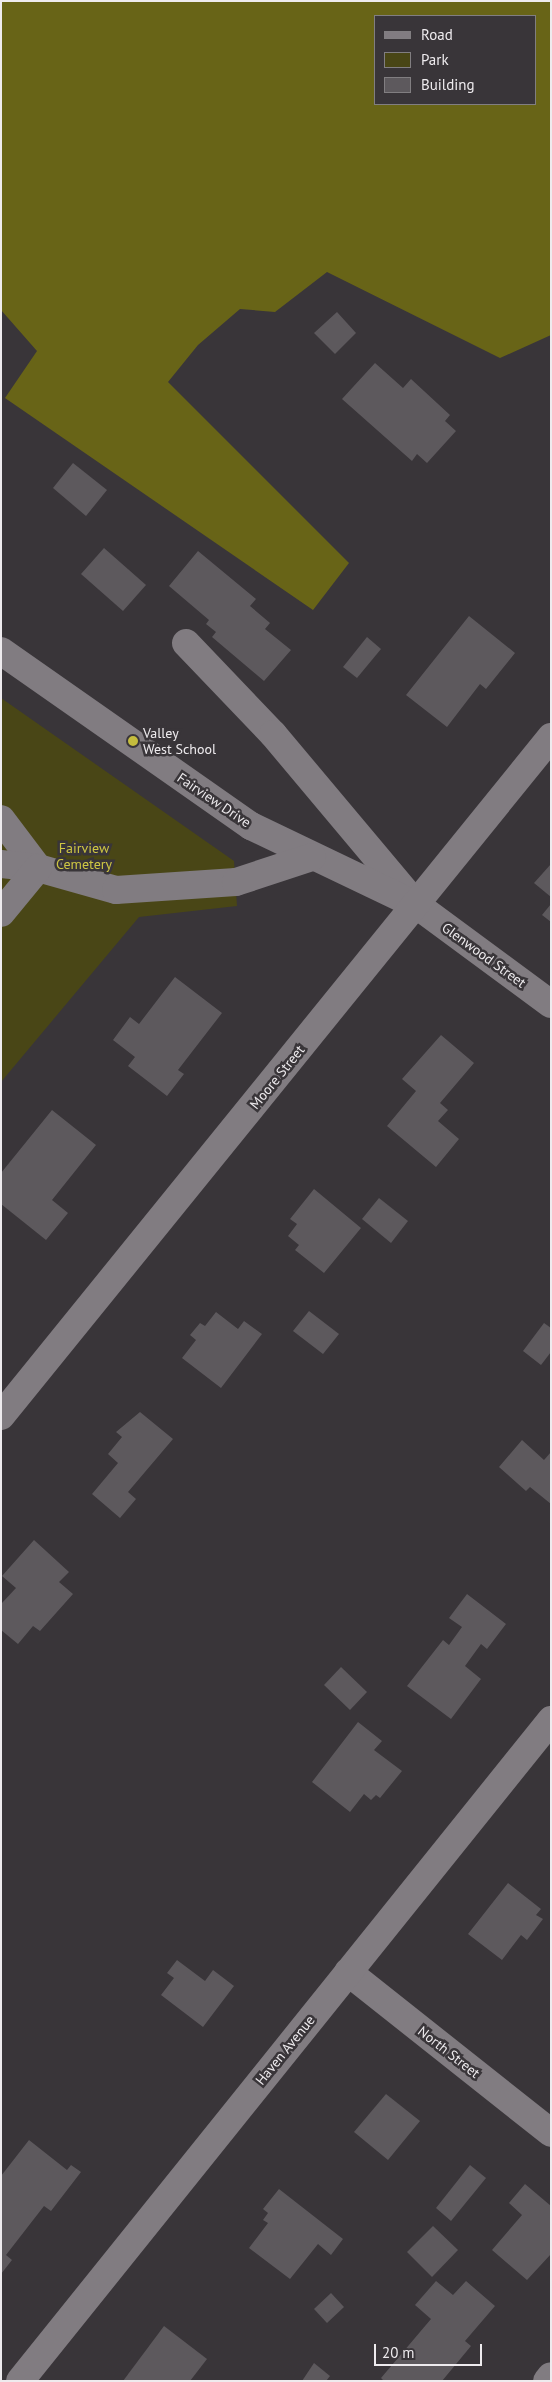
<!DOCTYPE html>
<html>
<head>
<meta charset="utf-8">
<style>
	body { margin:0 }
	#map { position:relative; width:552px; height:2382px; overflow:hidden; background:#393539; font-family:"PT Sans",sans-serif }
	div>[style] { position:absolute }
	.green>* { inset:0; background:#494616 }
	.forest>* { inset:0; background:#686417 }
	.building>* { inset:0; background:#5d595d }
	.minor>* { height:28px; margin:-14px; padding:0 14px; transform-origin:14px; border-radius:14px; background:#817c81 }
	.dots>* { width:14px; height:14px; translate:-50% -50%; box-sizing:border-box; border:2px solid #393539; border-radius:50% }
	span { translate:-50% -50%; white-space:nowrap; text-align:center; line-height:1.15; -webkit-text-stroke:5px #393539; paint-order:stroke }
	.poi-label { font-size:14px; color:#eeebee }
	.left { translate:0 -50%; text-align:left }
	.street-label { font-size:14px; color:#eeebee }
	.park-label { font-size:14px; color:#cec643 }
	.frame { position:absolute; inset:0; border:2px solid #eeebee; pointer-events:none }
	.legend { position:absolute; left:374px; top:15px; width:162px; height:90px; box-sizing:border-box; background:#393539; border:1px solid #817e81; margin:0; padding:6px 9px; list-style:none; font-size:15px; color:#eeebee }
	.legend li { display:flex; align-items:center; gap:10px; height:25px }
	.legend b { width:25px; border:1px solid #817e81 }
	.scale { position:absolute; left:374px; top:2344px; width:108px; height:22px; box-sizing:border-box; border:2px solid #eeebee; border-top:0; padding-left:6px; font-size:15px; line-height:18px; white-space:nowrap; color:#eeebee; -webkit-text-stroke:4px #393539; paint-order:stroke }
</style>
</head>
<body>
<div id="map">
	<div class="green">
		<div style="clip-path:polygon(1px 698px,234px 861px,237px 906px,139px 917px,1px 1082px)"></div>
	</div>
	<div class="forest">
		<div style="clip-path:polygon(evenodd,1px 1px,551px 1px,551px 335px,500px 358px,327px 272px,275px 312px,240px 309px,198px 345px,168px 382px,349px 563px,313px 610px,5px 398px,37px 351px,1px 310px,1px 1px,376px 16px,536px 16px,536px 104px,376px 104px,376px 16px)"></div>
	</div>
	<div class="building">
		<div style="clip-path:polygon(337px 312px,356px 333px,335px 354px,314px 333px)"></div>
		<div style="clip-path:polygon(375px 363px,403px 388px,411px 379px,450px 415px,445px 421px,456px 431px,427px 463px,417px 454px,412px 461px,342px 399px)"></div>
		<div style="clip-path:polygon(73px 463px,107px 490px,86px 516px,53px 488px)"></div>
		<div style="clip-path:polygon(104px 548px,146px 585px,123px 611px,81px 574px)"></div>
		<div style="clip-path:polygon(198px 551px,256px 599px,250px 606px,270px 623px,265px 629px,291px 650px,264px 681px,212px 637px,216px 632px,206px 624px,209px 620px,169px 586px)"></div>
		<div style="clip-path:polygon(469px 616px,515px 653px,486px 689px,480px 684px,447px 727px,406px 695px)"></div>
		<div style="clip-path:polygon(367px 637px,381px 649px,357px 678px,343px 667px)"></div>
		<div style="clip-path:polygon(551px 864px,551px 897px,534px 883px)"></div>
		<div style="clip-path:polygon(551px 904px,551px 922px,542px 915px)"></div>
		<div style="clip-path:polygon(175px 977px,222px 1013px,178px 1070px,184px 1074px,167px 1096px,128px 1066px,135px 1057px,113px 1040px,130px 1017px,139px 1024px)"></div>
		<div style="clip-path:polygon(441px 1035px,474px 1063px,440px 1103px,448px 1110px,438px 1121px,459px 1139px,436px 1167px,387px 1126px,416px 1091px,402px 1079px)"></div>
		<div style="clip-path:polygon(52px 1110px,96px 1145px,52px 1200px,68px 1213px,46px 1240px,1px 1204px,1px 1173px)"></div>
		<div style="clip-path:polygon(314px 1189px,361px 1228px,324px 1273px,295px 1250px,299px 1245px,288px 1236px,297px 1224px,290px 1219px)"></div>
		<div style="clip-path:polygon(379px 1198px,408px 1221px,391px 1243px,362px 1219px)"></div>
		<div style="clip-path:polygon(309px 1311px,339px 1334px,323px 1354px,293px 1331px)"></div>
		<div style="clip-path:polygon(216px 1312px,238px 1329px,244px 1321px,262px 1334px,221px 1388px,182px 1358px,196px 1340px,190px 1335px,200px 1323px,205px 1326px)"></div>
		<div style="clip-path:polygon(544px 1323px,551px 1328px,551px 1352px,541px 1365px,523px 1351px)"></div>
		<div style="clip-path:polygon(140px 1412px,173px 1439px,128px 1492px,136px 1499px,120px 1518px,92px 1494px,118px 1463px,108px 1454px,122px 1437px,116px 1432px)"></div>
		<div style="clip-path:polygon(522px 1440px,544px 1460px,551px 1452px,551px 1504px,530px 1487px,526px 1491px,499px 1467px)"></div>
		<div style="clip-path:polygon(34px 1540px,69px 1572px,59px 1582px,73px 1594px,40px 1631px,33px 1626px,18px 1644px,1px 1630px,1px 1604px,16px 1588px,2px 1576px)"></div>
		<div style="clip-path:polygon(467px 1594px,506px 1624px,487px 1649px,481px 1644px,465px 1666px,481px 1679px,451px 1719px,407px 1686px,443px 1640px,449px 1645px,462px 1627px,449px 1618px)"></div>
		<div style="clip-path:polygon(341px 1667px,367px 1692px,350px 1710px,324px 1685px)"></div>
		<div style="clip-path:polygon(358px 1722px,382px 1741px,374px 1750px,402px 1771px,380px 1798px,376px 1795px,371px 1800px,364px 1794px,350px 1812px,312px 1782px)"></div>
		<div style="clip-path:polygon(508px 1883px,541px 1909px,536px 1915px,543px 1919px,527px 1940px,521px 1935px,502px 1960px,468px 1934px)"></div>
		<div style="clip-path:polygon(177px 1960px,205px 1981px,213px 1970px,234px 1986px,203px 2027px,161px 1995px,174px 1978px,167px 1973px)"></div>
		<div style="clip-path:polygon(386px 2094px,420px 2121px,388px 2160px,354px 2132px)"></div>
		<div style="clip-path:polygon(29px 2140px,67px 2170px,71px 2165px,81px 2172px,51px 2211px,44px 2206px,6px 2255px,12px 2260px,1px 2274px,1px 2176px)"></div>
		<div style="clip-path:polygon(470px 2165px,486px 2178px,451px 2221px,436px 2208px)"></div>
		<div style="clip-path:polygon(525px 2184px,551px 2206px,551px 2254px,527px 2280px,492px 2250px,522px 2215px,509px 2203px)"></div>
		<div style="clip-path:polygon(279px 2189px,343px 2239px,331px 2255px,318px 2244px,290px 2279px,249px 2248px,268px 2223px,263px 2220px,268px 2213px,263px 2209px)"></div>
		<div style="clip-path:polygon(433px 2226px,458px 2250px,432px 2277px,407px 2252px)"></div>
		<div style="clip-path:polygon(436px 2281px,453px 2295px,466px 2281px,495px 2306px,465px 2341px,471px 2346px,442px 2381px,384px 2381px,381px 2378px,431px 2319px,415px 2305px)"></div>
		<div style="clip-path:polygon(331px 2293px,344px 2307px,327px 2323px,314px 2309px)"></div>
		<div style="clip-path:polygon(164px 2326px,207px 2359px,190px 2381px,123px 2381px)"></div>
		<div style="clip-path:polygon(314px 2363px,330px 2376px,326px 2381px,302px 2381px)"></div>
	</div>
	<div class="minor">
		<div style="left:186px;top:643px;width:126px;rotate:46.3deg"></div>
		<div style="left:273px;top:734px;width:218px;rotate:50deg"></div>
		<div style="left:1px;top:651px;width:305px;rotate:35deg"></div>
		<div style="left:251px;top:826px;width:185px;rotate:25.6deg"></div>
		<div style="left:418px;top:906px;width:165px;rotate:36.4deg"></div>
		<div style="left:1px;top:819px;width:61px;rotate:52.9deg"></div>
		<div style="left:38px;top:868px;width:81px;rotate:15.8deg"></div>
		<div style="left:116px;top:890px;width:120px;rotate:-3.8deg"></div>
		<div style="left:236px;top:882px;width:80px;rotate:-18.2deg"></div>
		<div style="left:1px;top:864px;width:37px;rotate:6deg"></div>
		<div style="left:38px;top:868px;width:58px;rotate:129.4deg"></div>
		<div style="left:1px;top:1416px;width:874px;rotate:-50.99deg"></div>
		<div style="left:348px;top:1972px;width:259px;rotate:38.4deg"></div>
		<div style="left:20px;top:2381px;width:848px;rotate:-51.22deg"></div>
		<div style="left:547px;top:2381px;width:6px;rotate:-51deg"></div>
	</div>
	<div class="dots">
		<div style="left:133px;top:741px;background:#c4bc3d"></div>
	</div>
	<div class="poi-label">
		<span class="left" style="left:143px;top:741px">Valley<br>West School</span>
	</div>
	<div class="street-label">
		<span style="left:214px;top:800px;rotate:34deg">Fairview Drive</span>
		<span style="left:484px;top:955px;rotate:36deg">Glenwood Street</span>
		<span style="left:277px;top:1077px;rotate:-51deg">Moore Street</span>
		<span style="left:285px;top:2050px;rotate:-51deg">Haven Avenue</span>
		<span style="left:449px;top:2052px;rotate:38deg">North Street</span>
	</div>
	<div class="park-label">
		<span style="left:84px;top:856px">Fairview<br>Cemetery</span>
	</div>
	<div class="frame"></div>
	<ul class="legend">
	<li><b style="height:6px;background:#817c81"></b>Road</li>
	<li><b style="height:14px;background:#494616"></b>Park</li>
	<li><b style="height:14px;background:#5d595d"></b>Building</li>
	</ul>
	<div class="scale">20 m</div>
</div>
</body>
</html>
